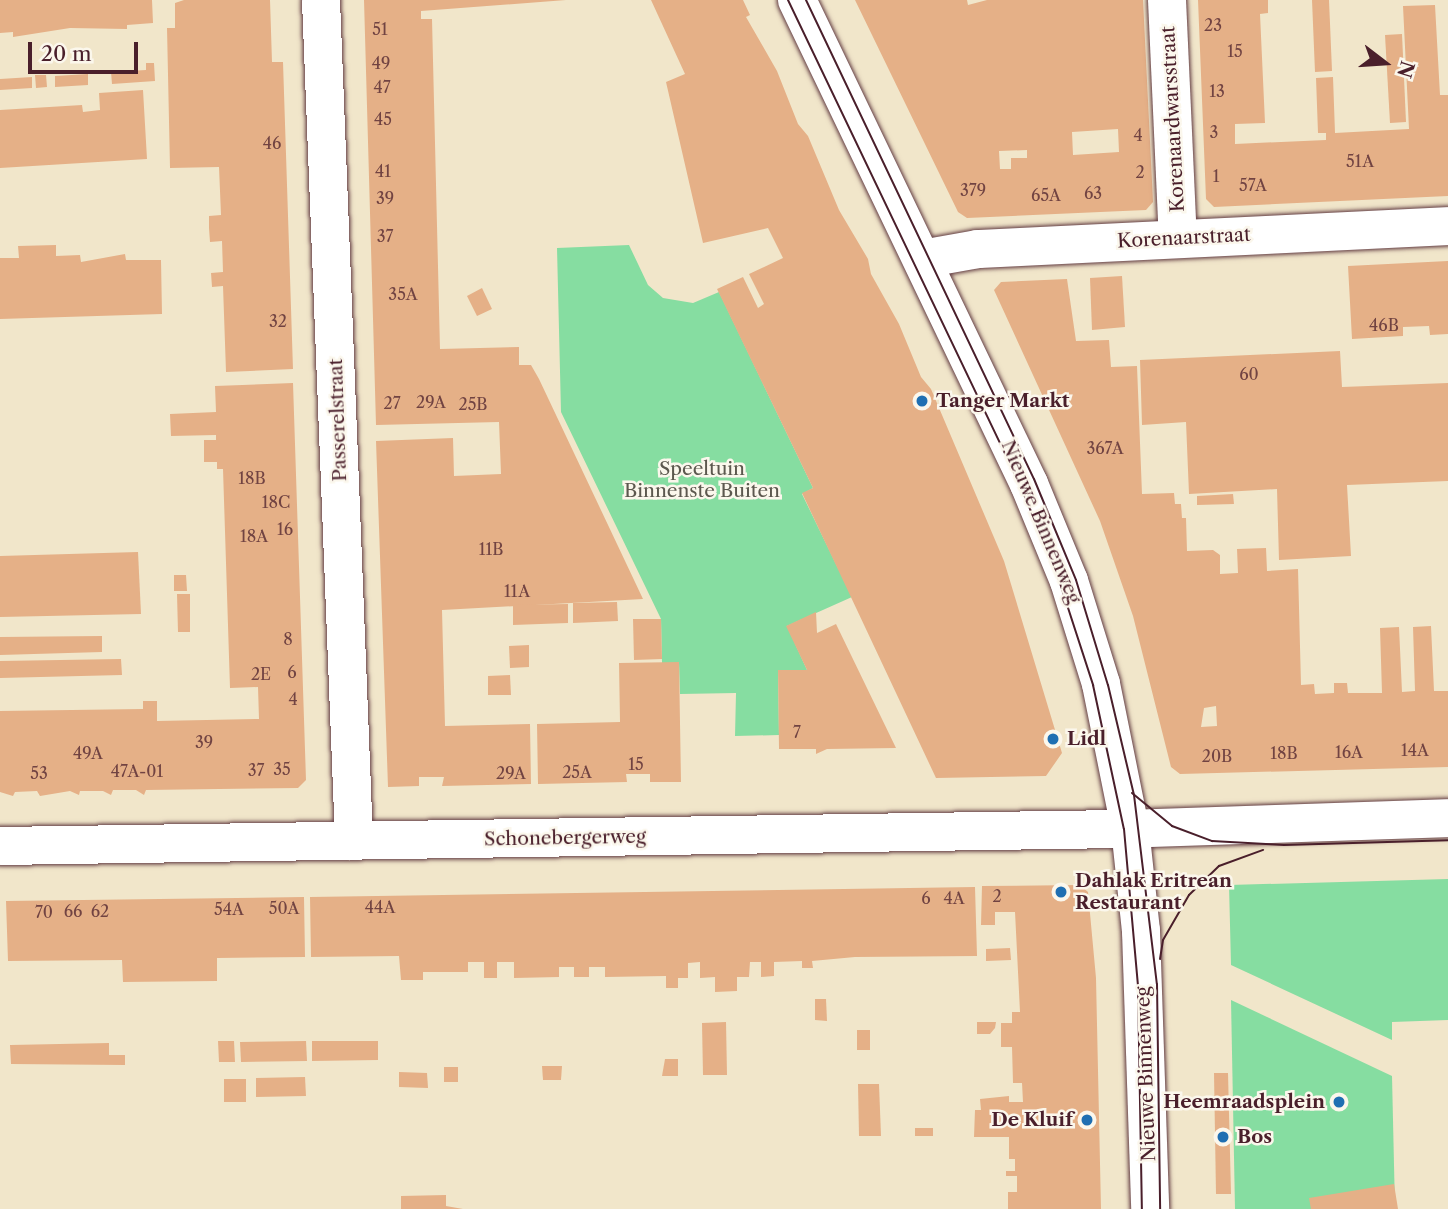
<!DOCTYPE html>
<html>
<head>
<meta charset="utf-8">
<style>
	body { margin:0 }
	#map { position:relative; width:1448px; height:1209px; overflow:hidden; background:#f1e6ca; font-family:"Libre Caslon Text",serif }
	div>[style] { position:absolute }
	.green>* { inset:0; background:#86dda1 }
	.building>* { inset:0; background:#e5b087 }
	.roads { filter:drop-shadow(0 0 2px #633d43) drop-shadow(0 0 2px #633d43) }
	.street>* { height:38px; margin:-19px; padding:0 19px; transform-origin:19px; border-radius:19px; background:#fff }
	.tram>* { height:2px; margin:-1px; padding:0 1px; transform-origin:1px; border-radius:1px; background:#4a1f2b }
	.dots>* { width:19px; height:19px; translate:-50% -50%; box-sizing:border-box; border:4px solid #fbf7ec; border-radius:50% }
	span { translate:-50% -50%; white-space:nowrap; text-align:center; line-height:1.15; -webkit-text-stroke:5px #fbf7ec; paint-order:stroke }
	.number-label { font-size:16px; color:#714342 }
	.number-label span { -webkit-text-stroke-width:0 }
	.street-label { font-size:19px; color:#4a1f2b }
	.poi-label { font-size:19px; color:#4a1f2b; font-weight:700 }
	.left { translate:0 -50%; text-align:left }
	.right { translate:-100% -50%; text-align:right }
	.park-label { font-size:19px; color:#5c584e }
	.north { position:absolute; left:1350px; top:28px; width:70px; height:70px; -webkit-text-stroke:5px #fbf7ec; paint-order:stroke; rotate:107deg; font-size:19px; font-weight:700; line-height:28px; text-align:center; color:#4a1f2b }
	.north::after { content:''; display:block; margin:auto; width:24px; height:32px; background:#4a1f2b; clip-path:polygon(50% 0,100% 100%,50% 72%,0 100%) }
	.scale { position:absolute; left:28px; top:42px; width:110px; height:32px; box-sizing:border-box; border:4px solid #4a1f2b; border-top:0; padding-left:9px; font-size:21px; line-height:24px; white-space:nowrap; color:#4a1f2b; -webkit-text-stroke:5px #fbf7ec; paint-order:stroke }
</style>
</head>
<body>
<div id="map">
	<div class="green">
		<div style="clip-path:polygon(629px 245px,648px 285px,663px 298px,693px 303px,719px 292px,813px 488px,802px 494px,852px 597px,787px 626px,807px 670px,778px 671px,779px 735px,735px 736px,736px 693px,680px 694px,679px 663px,662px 663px,661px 619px,561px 412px,557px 248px)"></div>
		<div style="clip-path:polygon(1448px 879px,1448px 1020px,1392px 1022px,1392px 1040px,1231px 965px,1229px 885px)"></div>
		<div style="clip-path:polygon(1231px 1000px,1392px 1076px,1395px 1209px,1235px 1209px)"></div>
	</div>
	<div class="building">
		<div style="clip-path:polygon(0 0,152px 0,153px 23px,127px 25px,127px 29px,70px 28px,13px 37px,13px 32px,0 33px)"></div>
		<div style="clip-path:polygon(184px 0,270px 0,272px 62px,283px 62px,293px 369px,226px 372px,223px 286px,212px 287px,211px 273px,223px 272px,222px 241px,210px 242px,209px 228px,209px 216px,221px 215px,219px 167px,170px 168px,167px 28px,175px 28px,175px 3px)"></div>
		<div style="clip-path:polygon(364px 0,566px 0,421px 11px,421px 19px,432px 19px,440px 349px,519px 347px,519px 365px,531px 365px,539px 379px,643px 599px,442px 610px,445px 726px,530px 724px,531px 784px,442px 786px,444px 777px,419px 777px,419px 786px,388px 787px,376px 441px,453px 438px,454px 476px,501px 474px,499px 422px,376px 425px)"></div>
		<div style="clip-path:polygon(651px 0,743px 0,750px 15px,746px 17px,777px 71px,798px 124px,808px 136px,839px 210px,868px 259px,871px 274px,899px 324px,921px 377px,931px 389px,1004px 561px,1062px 753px,1046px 776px,936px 778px,802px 493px,813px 488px,717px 289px,743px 277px,758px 308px,764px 304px,749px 274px,783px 258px,768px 228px,703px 243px,666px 82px,685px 74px)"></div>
		<div style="clip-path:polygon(evenodd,855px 0,967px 0,968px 5px,987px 0,1143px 0,1153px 202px,1146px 210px,1123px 211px,967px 218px,958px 212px,855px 0,1118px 129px,1119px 152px,1073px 155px,1072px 132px,1118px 129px,855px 0,1027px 150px,1027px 158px,1011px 158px,1011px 169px,1000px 169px,999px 151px,1027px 150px)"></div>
		<div style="clip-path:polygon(1198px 0,1268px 0,1268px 13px,1260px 14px,1265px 123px,1235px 124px,1235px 144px,1326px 140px,1326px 133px,1318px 133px,1316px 78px,1333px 77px,1335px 133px,1409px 129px,1403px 6px,1435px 5px,1440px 95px,1448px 95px,1448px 196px,1214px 207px,1206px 199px)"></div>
		<div style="clip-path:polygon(1312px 0,1329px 0,1332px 71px,1315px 72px)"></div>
		<div style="clip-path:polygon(1402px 34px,1406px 122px,1390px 123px,1385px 35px)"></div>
		<div style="clip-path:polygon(146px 63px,154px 63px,155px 81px,112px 84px,111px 72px,146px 70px)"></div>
		<div style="clip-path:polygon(88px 74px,88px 85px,55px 87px,55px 76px)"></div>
		<div style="clip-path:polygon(35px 75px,46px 75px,47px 87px,36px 88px)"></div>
		<div style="clip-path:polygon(32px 77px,32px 88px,0 90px,0 79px)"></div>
		<div style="clip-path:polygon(143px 90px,147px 159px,0 168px,0 110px,82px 105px,83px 112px,100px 110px,99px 93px)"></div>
		<div style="clip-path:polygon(56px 245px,56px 256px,80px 255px,81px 262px,125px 254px,126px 260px,161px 260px,162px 314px,0 319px,0 258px,19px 258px,18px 246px)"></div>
		<div style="clip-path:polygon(1448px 261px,1448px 334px,1430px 335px,1429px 326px,1403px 327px,1403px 336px,1352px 339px,1348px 266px)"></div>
		<div style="clip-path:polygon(1122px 276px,1125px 327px,1092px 330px,1090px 278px)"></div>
		<div style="clip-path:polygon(evenodd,1067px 279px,1076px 341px,1109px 340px,1111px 367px,1137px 366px,1142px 494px,1174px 493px,1175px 504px,1181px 504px,1182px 518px,1186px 518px,1187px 551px,1213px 550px,1220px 555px,1220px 574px,1238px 573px,1237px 549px,1266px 548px,1267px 571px,1298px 569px,1301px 685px,1314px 684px,1315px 694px,1334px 693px,1334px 683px,1347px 683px,1348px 693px,1382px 693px,1380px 628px,1399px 627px,1402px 692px,1415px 691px,1413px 627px,1431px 626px,1434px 691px,1448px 691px,1448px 767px,1180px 774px,1171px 767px,1133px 616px,1100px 521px,994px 290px,1001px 282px,1067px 279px,1216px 706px,1217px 726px,1201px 727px,1204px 708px,1216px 706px)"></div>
		<div style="clip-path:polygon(482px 288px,492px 309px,477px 316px,467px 296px)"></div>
		<div style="clip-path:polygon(1340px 351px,1342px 387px,1448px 383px,1448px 481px,1347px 485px,1351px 556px,1279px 560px,1277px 489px,1189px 494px,1186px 422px,1142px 425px,1140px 360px)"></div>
		<div style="clip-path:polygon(293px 383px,306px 780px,298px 788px,146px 790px,144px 795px,136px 790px,113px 790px,111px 795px,103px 791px,80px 791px,79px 795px,70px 791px,40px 796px,37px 791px,15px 792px,13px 796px,0 792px,0 711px,143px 709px,143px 701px,157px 701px,157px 721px,259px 719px,258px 687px,230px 688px,223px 469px,217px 469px,217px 462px,204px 462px,204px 440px,216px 440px,216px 435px,171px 436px,170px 414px,216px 412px,215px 386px)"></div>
		<div style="clip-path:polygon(1233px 494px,1234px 504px,1197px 505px,1197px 496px)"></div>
		<div style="clip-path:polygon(138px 552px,141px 614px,0 617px,0 556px)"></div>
		<div style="clip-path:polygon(174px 575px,186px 575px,187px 591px,174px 591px)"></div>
		<div style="clip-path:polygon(177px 594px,190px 594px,190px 632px,178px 632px)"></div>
		<div style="clip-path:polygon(617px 602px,618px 621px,573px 623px,573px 603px)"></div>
		<div style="clip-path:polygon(568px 604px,568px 623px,513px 625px,513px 605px)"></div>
		<div style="clip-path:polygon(816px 612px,817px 633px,836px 624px,896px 748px,827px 749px,816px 754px,816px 749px,779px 749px,778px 670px,807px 670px,786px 626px)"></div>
		<div style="clip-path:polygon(633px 619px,661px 619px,662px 659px,634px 660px)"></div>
		<div style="clip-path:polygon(102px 636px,102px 652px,0 655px,0 637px)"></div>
		<div style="clip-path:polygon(529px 645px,529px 667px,510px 668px,509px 646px)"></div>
		<div style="clip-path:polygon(121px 659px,122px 675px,0 678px,0 661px)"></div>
		<div style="clip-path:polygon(679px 662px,681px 782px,650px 782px,650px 774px,626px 774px,627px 782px,538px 784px,537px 724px,620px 722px,619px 663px)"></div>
		<div style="clip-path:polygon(510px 675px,511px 695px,488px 695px,488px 676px)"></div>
		<div style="clip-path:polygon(1080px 885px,1088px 892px,1096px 978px,1101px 1209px,1008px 1209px,1008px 1192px,1017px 1192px,1017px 1176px,1006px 1176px,1006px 1171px,1015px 1171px,1015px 1159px,1009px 1159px,1009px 1137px,974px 1137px,975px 1110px,981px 1110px,980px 1099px,1009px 1096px,1009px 1102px,1023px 1102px,1022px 1083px,1013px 1083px,1012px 1047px,1001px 1047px,1001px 1023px,1012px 1023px,1012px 1012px,1020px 1012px,1015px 912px,995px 912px,995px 925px,981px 925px,982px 886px)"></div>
		<div style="clip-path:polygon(975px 887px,977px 956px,855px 957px,812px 961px,813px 968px,802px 968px,802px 961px,774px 962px,774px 976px,761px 977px,761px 962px,750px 962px,749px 977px,737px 977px,737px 991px,715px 992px,715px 977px,700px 978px,700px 962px,688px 963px,688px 978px,678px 978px,678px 988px,666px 988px,666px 976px,605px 977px,605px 967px,589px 967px,589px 977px,574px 977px,574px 967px,559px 967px,559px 977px,514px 978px,514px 962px,497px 962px,497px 978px,484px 978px,484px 962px,468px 962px,468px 972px,423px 972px,423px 980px,401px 980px,399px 956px,311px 957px,310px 897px)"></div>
		<div style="clip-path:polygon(304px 897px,305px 957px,217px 958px,217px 981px,123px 982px,122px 960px,8px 961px,6px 901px)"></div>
		<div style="clip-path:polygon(1010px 948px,1011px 960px,986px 961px,986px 949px)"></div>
		<div style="clip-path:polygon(815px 999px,826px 999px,827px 1021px,815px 1020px)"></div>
		<div style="clip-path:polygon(726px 1022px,727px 1075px,703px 1075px,702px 1023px)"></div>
		<div style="clip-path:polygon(977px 1022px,996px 1022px,995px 1028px,990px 1034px,977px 1034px)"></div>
		<div style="clip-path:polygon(857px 1030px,870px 1030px,870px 1050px,857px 1050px)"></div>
		<div style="clip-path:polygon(218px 1041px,234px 1041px,235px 1062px,219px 1062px)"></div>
		<div style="clip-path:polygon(306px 1041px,307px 1061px,241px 1062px,240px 1042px)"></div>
		<div style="clip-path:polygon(312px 1041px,378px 1041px,378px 1060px,312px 1061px)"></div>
		<div style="clip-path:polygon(109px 1043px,109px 1055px,125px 1055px,125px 1065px,11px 1064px,10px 1045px)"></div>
		<div style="clip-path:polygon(665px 1059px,678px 1059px,678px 1076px,662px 1076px)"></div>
		<div style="clip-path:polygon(542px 1066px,562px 1066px,561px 1080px,543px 1080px)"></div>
		<div style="clip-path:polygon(444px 1067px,458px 1067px,458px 1082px,444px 1082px)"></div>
		<div style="clip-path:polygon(399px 1072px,427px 1073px,428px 1088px,399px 1087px)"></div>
		<div style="clip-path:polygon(1214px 1073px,1228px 1073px,1231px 1194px,1216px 1194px)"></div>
		<div style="clip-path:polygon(305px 1077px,306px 1096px,256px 1097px,256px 1078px)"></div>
		<div style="clip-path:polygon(224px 1079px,246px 1079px,246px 1102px,224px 1102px)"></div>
		<div style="clip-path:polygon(858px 1084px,879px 1084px,881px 1136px,859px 1136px)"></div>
		<div style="clip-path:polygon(915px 1128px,933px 1128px,933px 1136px,915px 1136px)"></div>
		<div style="clip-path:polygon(1394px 1184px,1398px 1209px,1311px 1209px,1309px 1198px)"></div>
		<div style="clip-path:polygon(446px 1195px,446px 1206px,463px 1209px,401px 1209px,401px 1196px)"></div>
	</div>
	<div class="roads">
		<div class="street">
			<div style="left:321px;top:0;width:842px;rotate:87.75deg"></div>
			<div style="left:797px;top:0;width:537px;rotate:64.39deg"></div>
			<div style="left:1029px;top:484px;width:105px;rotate:67.6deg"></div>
			<div style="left:1069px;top:581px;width:108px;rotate:72.7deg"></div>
			<div style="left:1101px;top:684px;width:147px;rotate:78.6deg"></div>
			<div style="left:1130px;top:828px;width:104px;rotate:83.9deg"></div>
			<div style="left:1141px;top:931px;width:278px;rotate:88.1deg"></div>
			<div style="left:1167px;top:0;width:238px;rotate:87.4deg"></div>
			<div style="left:922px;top:259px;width:57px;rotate:-10.1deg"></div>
			<div style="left:978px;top:249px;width:471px;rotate:-2.8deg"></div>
			<div style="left:0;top:846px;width:1124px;rotate:-0.87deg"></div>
			<div style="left:1124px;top:829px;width:324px;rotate:-1.9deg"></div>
		</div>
	</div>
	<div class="tram">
		<div style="left:788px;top:0;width:540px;rotate:64.43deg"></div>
		<div style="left:1021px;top:487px;width:97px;rotate:67.7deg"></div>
		<div style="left:1058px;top:577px;width:114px;rotate:72deg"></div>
		<div style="left:1093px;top:685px;width:147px;rotate:77.9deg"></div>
		<div style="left:1124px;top:829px;width:159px;rotate:84.9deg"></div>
		<div style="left:1138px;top:987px;width:222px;rotate:89deg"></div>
		<div style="left:806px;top:0;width:530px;rotate:64.55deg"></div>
		<div style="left:1034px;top:479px;width:109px;rotate:67.4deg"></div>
		<div style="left:1076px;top:580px;width:110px;rotate:73.1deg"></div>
		<div style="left:1108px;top:685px;width:113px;rotate:76.7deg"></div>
		<div style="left:1134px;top:795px;width:190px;rotate:83.1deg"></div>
		<div style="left:1157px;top:984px;width:225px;rotate:89.2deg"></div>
		<div style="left:1132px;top:793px;width:52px;rotate:39.5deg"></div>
		<div style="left:1172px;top:826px;width:43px;rotate:20.6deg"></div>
		<div style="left:1212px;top:841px;width:72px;rotate:3.2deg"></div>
		<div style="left:1284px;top:845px;width:164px;rotate:-1.7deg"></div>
		<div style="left:1160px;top:959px;width:19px;rotate:-81deg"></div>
		<div style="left:1163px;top:940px;width:52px;rotate:-60deg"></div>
		<div style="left:1189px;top:895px;width:42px;rotate:-44deg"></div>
		<div style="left:1219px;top:866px;width:47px;rotate:-20deg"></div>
	</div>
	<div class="dots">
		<div style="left:922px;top:401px;background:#1f6fb2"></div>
		<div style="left:1053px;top:739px;background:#1f6fb2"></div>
		<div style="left:1061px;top:892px;background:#1f6fb2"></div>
		<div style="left:1339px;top:1102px;background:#1f6fb2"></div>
		<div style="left:1087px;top:1120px;background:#1f6fb2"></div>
		<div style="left:1223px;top:1137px;background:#1f6fb2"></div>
	</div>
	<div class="number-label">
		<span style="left:1213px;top:25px">23</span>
		<span style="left:380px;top:29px">51</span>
		<span style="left:1235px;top:51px">15</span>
		<span style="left:381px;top:63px">49</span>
		<span style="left:382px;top:87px">47</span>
		<span style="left:1217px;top:91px">13</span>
		<span style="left:383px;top:119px">45</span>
		<span style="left:1214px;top:132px">3</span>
		<span style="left:1138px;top:135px">4</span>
		<span style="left:272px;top:143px">46</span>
		<span style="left:1360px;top:161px">51A</span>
		<span style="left:383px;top:171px">41</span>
		<span style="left:1140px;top:172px">2</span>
		<span style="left:1216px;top:176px">1</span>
		<span style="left:1253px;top:185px">57A</span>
		<span style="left:973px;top:190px">379</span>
		<span style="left:1093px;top:193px">63</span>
		<span style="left:1046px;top:195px">65A</span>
		<span style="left:385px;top:198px">39</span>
		<span style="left:385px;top:236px">37</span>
		<span style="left:403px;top:294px">35A</span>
		<span style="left:278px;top:321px">32</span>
		<span style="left:1384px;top:325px">46B</span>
		<span style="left:1249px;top:374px">60</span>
		<span style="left:431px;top:402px">29A</span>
		<span style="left:392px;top:403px">27</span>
		<span style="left:473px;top:404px">25B</span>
		<span style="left:1105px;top:448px">367A</span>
		<span style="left:252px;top:478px">18B</span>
		<span style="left:276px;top:502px">18C</span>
		<span style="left:285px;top:529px">16</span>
		<span style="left:254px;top:536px">18A</span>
		<span style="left:491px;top:549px">11B</span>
		<span style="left:517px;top:591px">11A</span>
		<span style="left:288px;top:639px">8</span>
		<span style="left:292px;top:672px">6</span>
		<span style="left:261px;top:674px">2E</span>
		<span style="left:293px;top:699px">4</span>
		<span style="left:797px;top:732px">7</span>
		<span style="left:204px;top:742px">39</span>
		<span style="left:1415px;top:750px">14A</span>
		<span style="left:1349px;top:752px">16A</span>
		<span style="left:88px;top:753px">49A</span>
		<span style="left:1284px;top:753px">18B</span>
		<span style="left:1217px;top:756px">20B</span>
		<span style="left:636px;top:764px">15</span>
		<span style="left:282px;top:769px">35</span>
		<span style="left:256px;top:770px">37</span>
		<span style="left:137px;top:771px">47A-01</span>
		<span style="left:577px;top:772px">25A</span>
		<span style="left:39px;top:773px">53</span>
		<span style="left:511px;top:773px">29A</span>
		<span style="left:997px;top:896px">2</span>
		<span style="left:926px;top:898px">6</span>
		<span style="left:954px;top:898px">4A</span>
		<span style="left:380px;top:907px">44A</span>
		<span style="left:284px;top:908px">50A</span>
		<span style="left:229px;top:909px">54A</span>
		<span style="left:73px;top:911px">66</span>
		<span style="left:100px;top:911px">62</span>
		<span style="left:44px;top:912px">70</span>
	</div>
	<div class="street-label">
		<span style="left:1173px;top:119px;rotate:-93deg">Korenaardwarsstraat</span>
		<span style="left:1184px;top:238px;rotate:-3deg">Korenaarstraat</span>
		<span style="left:338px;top:420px;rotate:-92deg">Passerelstraat</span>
		<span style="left:1041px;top:522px;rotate:67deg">Nieuwe Binnenweg</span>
		<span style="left:565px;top:838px;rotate:-1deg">Schonebergerweg</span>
		<span style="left:1146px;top:1074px;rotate:-92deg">Nieuwe Binnenweg</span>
	</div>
	<div class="poi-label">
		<span class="left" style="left:936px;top:401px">Tanger Markt</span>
		<span class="left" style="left:1067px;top:739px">Lidl</span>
		<span class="left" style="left:1075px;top:892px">Dahlak Eritrean<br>Restaurant</span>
		<span class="right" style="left:1325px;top:1102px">Heemraadsplein</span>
		<span class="right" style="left:1073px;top:1120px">De Kluif</span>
		<span class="left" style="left:1237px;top:1137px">Bos</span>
	</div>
	<div class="park-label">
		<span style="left:702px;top:480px">Speeltuin<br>Binnenste Buiten</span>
	</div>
	<div class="north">N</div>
	<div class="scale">20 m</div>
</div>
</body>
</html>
